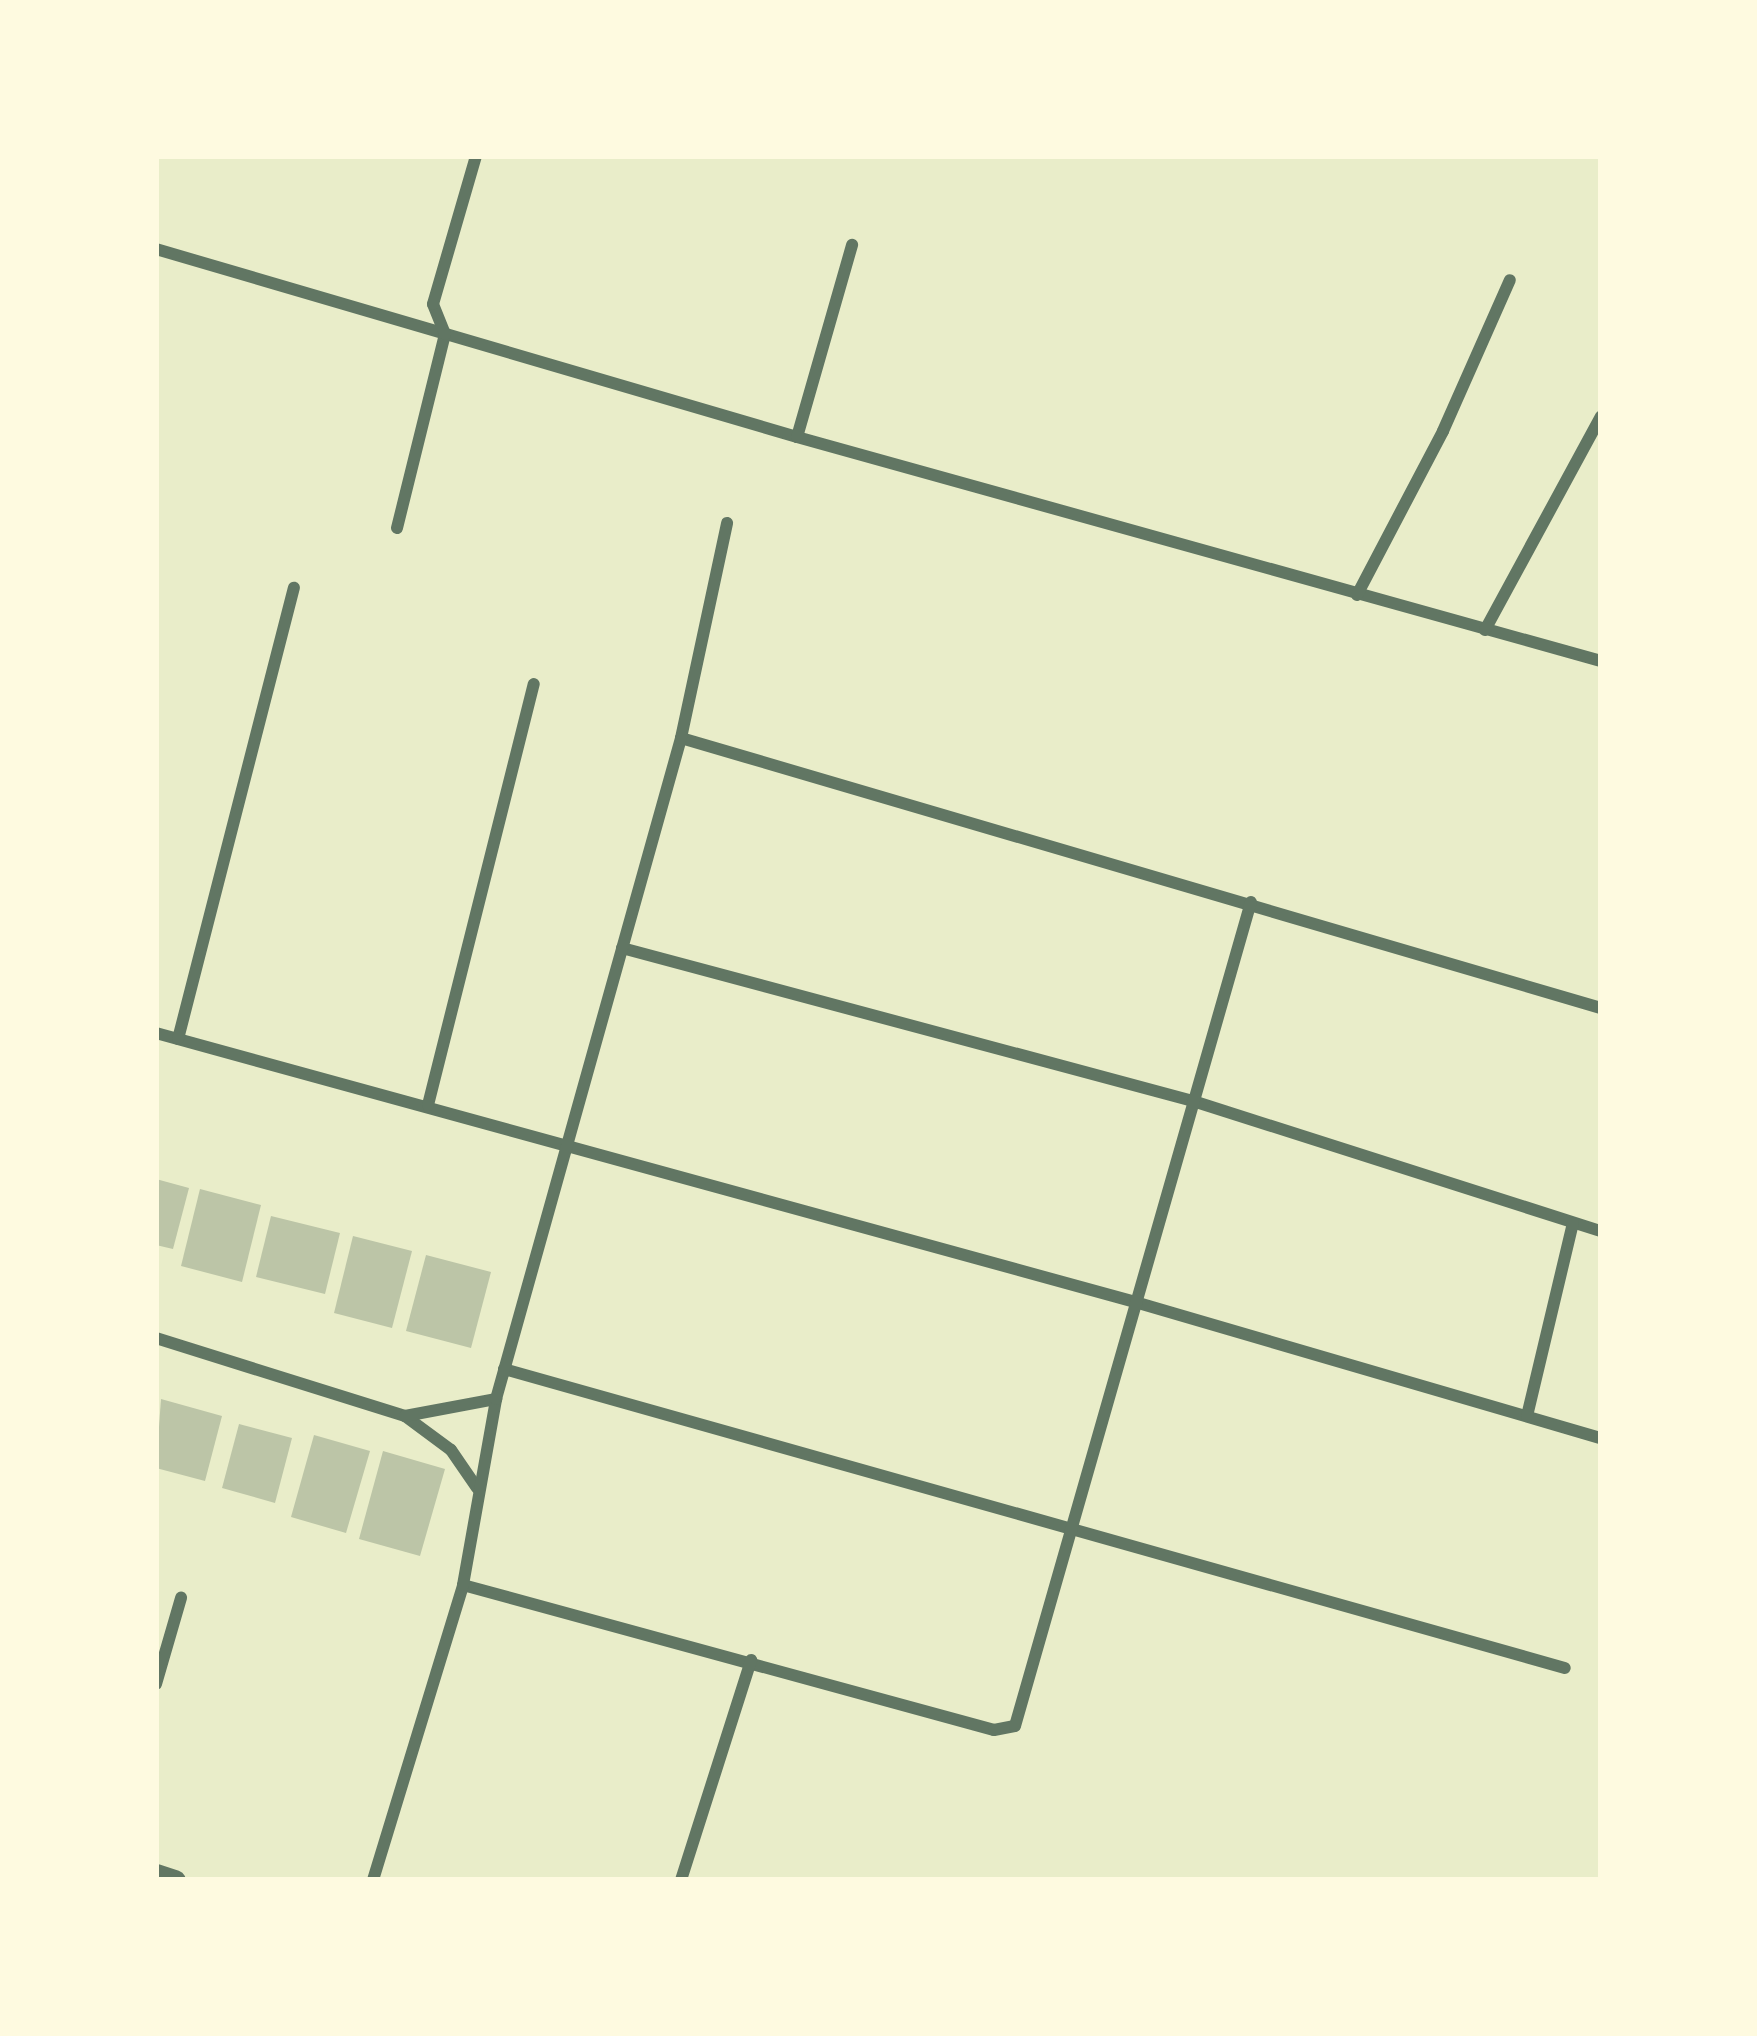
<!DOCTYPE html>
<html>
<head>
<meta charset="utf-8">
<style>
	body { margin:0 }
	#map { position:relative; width:1757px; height:2036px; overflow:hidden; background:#e9edc9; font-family:"Crimson Pro",serif }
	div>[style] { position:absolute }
	.building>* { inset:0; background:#bcc5a7 }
	.minor>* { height:12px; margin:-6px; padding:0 6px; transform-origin:6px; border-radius:6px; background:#617663 }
	.tertiary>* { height:21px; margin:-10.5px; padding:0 10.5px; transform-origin:10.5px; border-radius:10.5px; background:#617663 }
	span { translate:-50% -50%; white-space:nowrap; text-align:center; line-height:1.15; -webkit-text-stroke:12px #fefae0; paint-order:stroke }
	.frame { position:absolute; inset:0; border:159px solid #fefae0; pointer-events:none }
</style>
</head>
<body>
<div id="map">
	<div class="building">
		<div style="clip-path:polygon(156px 1179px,189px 1188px,173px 1249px,156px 1245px)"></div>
		<div style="clip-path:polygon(200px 1189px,261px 1205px,242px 1282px,181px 1266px)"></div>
		<div style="clip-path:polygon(271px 1216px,340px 1233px,325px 1294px,256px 1277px)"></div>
		<div style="clip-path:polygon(353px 1236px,412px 1251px,392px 1328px,334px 1313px)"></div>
		<div style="clip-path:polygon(426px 1255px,491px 1272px,471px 1348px,406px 1331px)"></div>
		<div style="clip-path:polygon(161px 1399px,222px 1416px,205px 1481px,156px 1468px)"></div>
		<div style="clip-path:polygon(239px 1424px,292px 1438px,275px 1503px,222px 1488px)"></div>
		<div style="clip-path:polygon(314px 1435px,370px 1451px,346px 1533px,291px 1517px)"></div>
		<div style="clip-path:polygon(383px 1451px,445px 1469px,420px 1556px,359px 1539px)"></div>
	</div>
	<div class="minor">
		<div style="left:156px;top:249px;width:668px;rotate:16.35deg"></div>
		<div style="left:797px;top:437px;width:835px;rotate:15.57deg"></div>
		<div style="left:797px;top:437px;width:200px;rotate:-74deg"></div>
		<div style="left:397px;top:528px;width:200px;rotate:-76.1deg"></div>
		<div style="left:445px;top:334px;width:32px;rotate:-112deg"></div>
		<div style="left:433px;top:304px;width:154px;rotate:-73.8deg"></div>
		<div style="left:1357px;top:595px;width:185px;rotate:-62.3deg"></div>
		<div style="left:1443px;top:431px;width:165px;rotate:-66.1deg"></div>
		<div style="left:1485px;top:630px;width:243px;rotate:-61.5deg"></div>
		<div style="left:681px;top:738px;width:959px;rotate:16.36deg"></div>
		<div style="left:622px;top:948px;width:591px;rotate:15deg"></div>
		<div style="left:1193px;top:1101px;width:428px;rotate:17.7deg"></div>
		<div style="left:156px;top:1033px;width:1015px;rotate:15.36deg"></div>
		<div style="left:1135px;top:1302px;width:485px;rotate:16.3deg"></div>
		<div style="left:178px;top:1039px;width:466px;rotate:-75.6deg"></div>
		<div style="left:428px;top:1105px;width:434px;rotate:-75.9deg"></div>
		<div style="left:156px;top:1338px;width:261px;rotate:17.4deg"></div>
		<div style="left:405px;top:1416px;width:57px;rotate:36.5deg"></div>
		<div style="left:451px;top:1450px;width:46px;rotate:55.6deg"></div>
		<div style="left:504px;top:1369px;width:1102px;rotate:15.74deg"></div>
		<div style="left:405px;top:1416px;width:93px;rotate:-10.6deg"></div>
		<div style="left:1527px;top:1416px;width:198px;rotate:-76.6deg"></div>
		<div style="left:463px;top:1585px;width:550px;rotate:15.27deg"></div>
		<div style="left:994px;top:1730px;width:21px;rotate:-11deg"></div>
		<div style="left:1015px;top:1726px;width:857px;rotate:-74.02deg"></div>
		<div style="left:156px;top:1684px;width:90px;rotate:-73.8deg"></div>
		<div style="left:373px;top:1880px;width:308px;rotate:-73deg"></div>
		<div style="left:463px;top:1585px;width:189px;rotate:-79.9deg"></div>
		<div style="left:496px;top:1399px;width:686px;rotate:-74.36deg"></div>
		<div style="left:681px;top:738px;width:220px;rotate:-77.9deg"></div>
		<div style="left:681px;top:1880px;width:231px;rotate:-72.3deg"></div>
	</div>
	<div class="tertiary">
		<div style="left:156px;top:1874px;width:20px;rotate:18deg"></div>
	</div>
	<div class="frame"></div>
</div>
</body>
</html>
